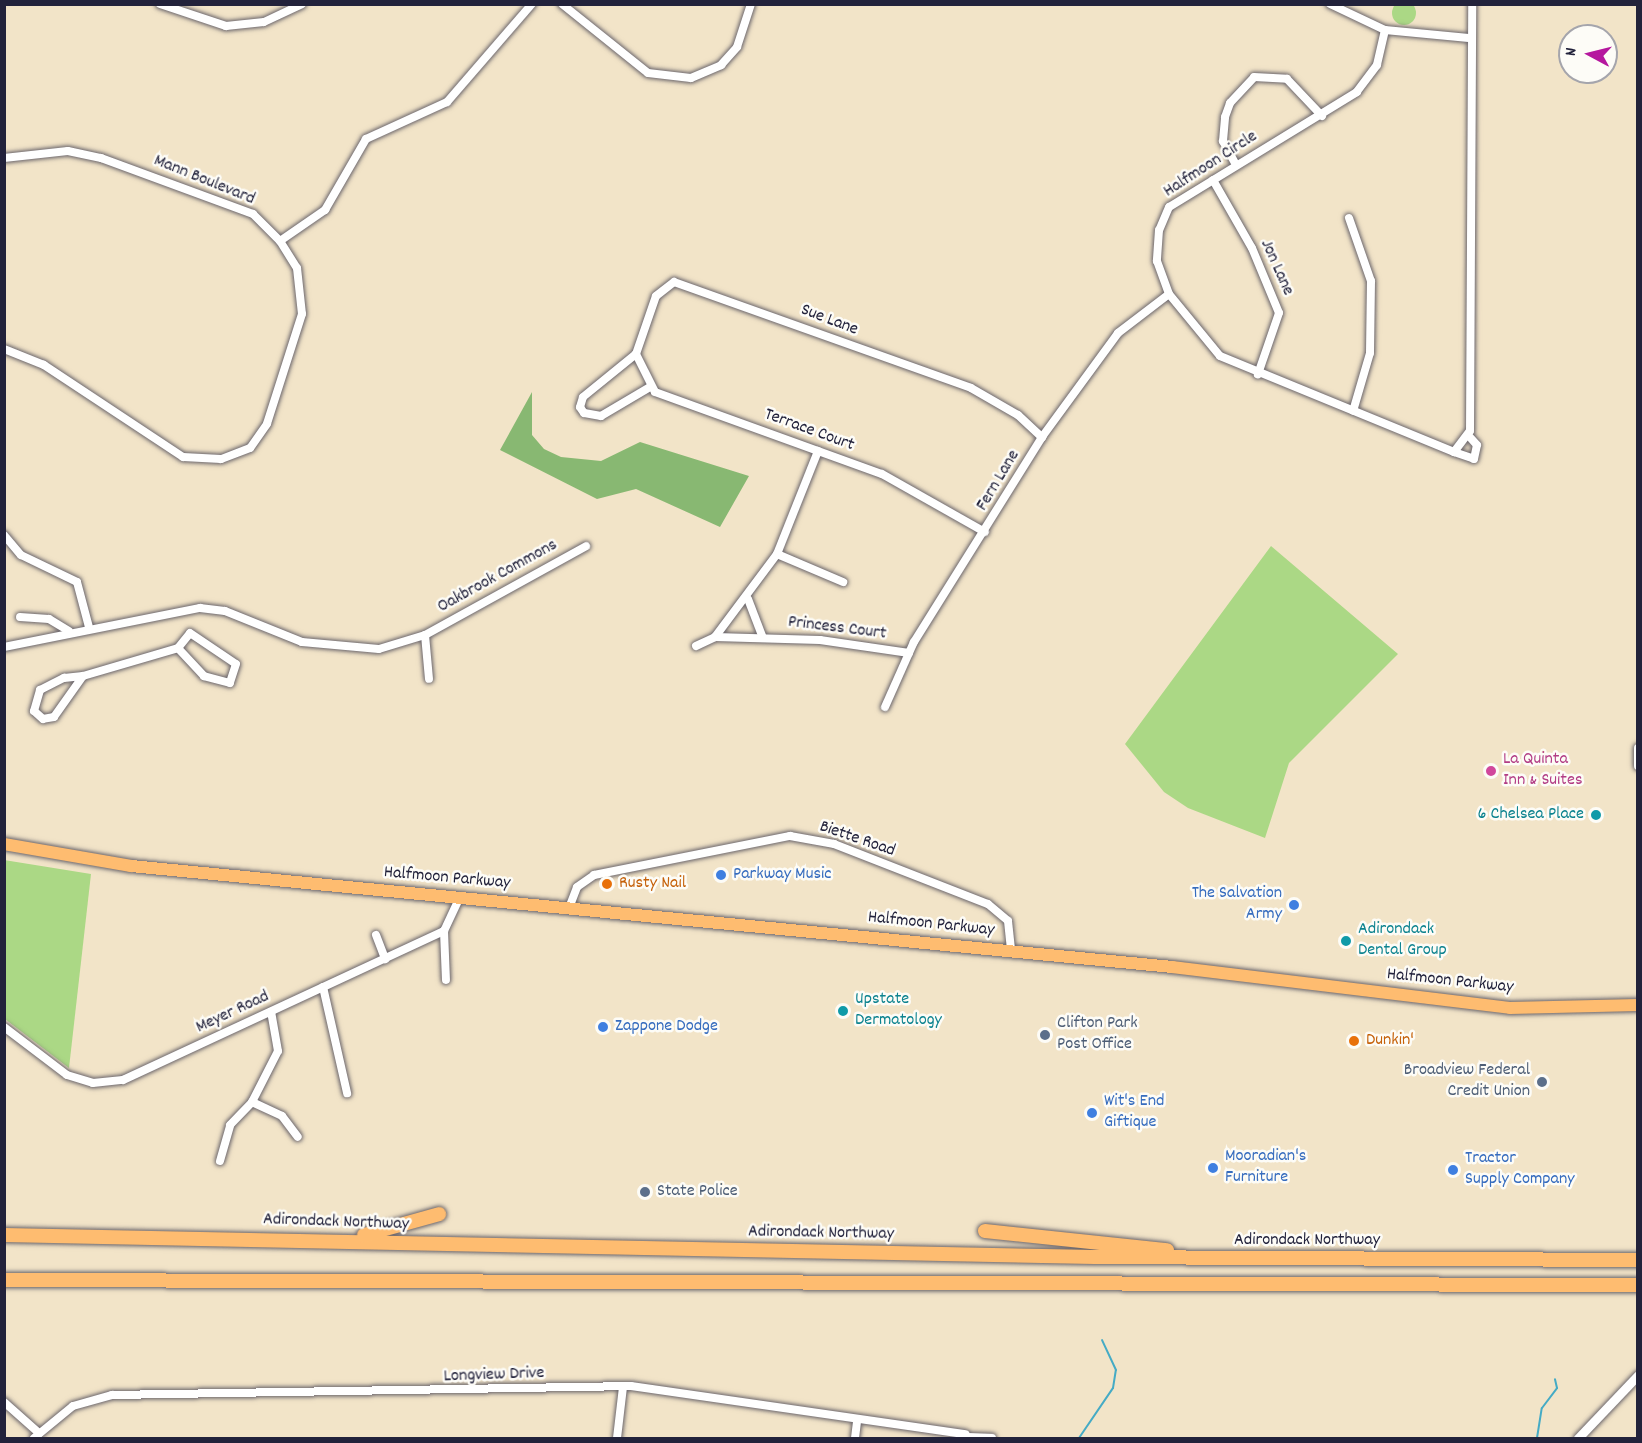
<!DOCTYPE html>
<html>
<head>
<meta charset="utf-8">
<style>
	body { margin:0 }
	#map { position:relative; width:1642px; height:1443px; overflow:hidden; background:#f2e4c8; font-family:Dekko,sans-serif }
	div>[style] { position:absolute }
	.green>* { inset:0; background:#abd885 }
	.round { border-radius:50% }
	.forest>* { inset:0; background:#88b872 }
	.stream>* { height:2px; margin:-1px; padding:0 1px; transform-origin:1px; border-radius:1px; background:#45abc5 }
	.roads { filter:drop-shadow(0 0 2px #6b666c) drop-shadow(0 0 2px #6b666c) }
	.minor>* { height:8px; margin:-4px; padding:0 4px; transform-origin:4px; border-radius:4px; background:#fff }
	.tertiary>* { height:9px; margin:-4.5px; padding:0 4.5px; transform-origin:4.5px; border-radius:4.5px; background:#fff }
	.primary>* { height:12px; margin:-6px; padding:0 6px; transform-origin:6px; border-radius:6px; background:#febc70 }
	.motorway>* { height:14px; margin:-7px; padding:0 7px; transform-origin:7px; border-radius:7px; background:#febc70 }
	.dots>* { width:16px; height:16px; translate:-50% -50%; box-sizing:border-box; border:3px solid #fdfcf7; border-radius:50% }
	span { translate:-50% -50%; white-space:nowrap; text-align:center; line-height:1.15; -webkit-text-stroke:5px #fdfcf7; paint-order:stroke }
	.street-label { font-size:18px; color:#22223b }
	.hotel-label { font-size:18px; color:#b23c85 }
	.left { translate:0 -50%; text-align:left }
	.culture-label { font-size:18px; color:#0d838f }
	.right { translate:-100% -50%; text-align:right }
	.shop-label { font-size:18px; color:#366cbe }
	.food-label { font-size:18px; color:#c56008 }
	.service-label { font-size:18px; color:#4e5e75 }
	.frame { position:absolute; inset:0; border:6px solid #22223b; pointer-events:none }
	.north { position:absolute; left:1558px; top:24px; width:60px; height:60px; box-sizing:border-box; background:#fdfcf7; border:2px solid #a5a5ac; border-radius:50%; rotate:277deg; font-size:16px; font-weight:700; line-height:24px; text-align:center; color:#22223b }
	.north::after { content:''; display:block; margin:auto; width:21px; height:27px; background:#b5179e; clip-path:polygon(50% 0,100% 100%,50% 72%,0 100%) }
</style>
</head>
<body>
<div id="map">
	<div class="green">
		<div class="round" style="left:1392px;top:1px;width:24px;height:24px"></div>
		<div style="clip-path:polygon(1271px 546px,1398px 654px,1289px 763px,1265px 838px,1188px 808px,1164px 792px,1125px 744px)"></div>
		<div style="clip-path:polygon(4px 860px,91px 874px,69px 1068px,5px 1019px)"></div>
	</div>
	<div class="forest">
		<div style="clip-path:polygon(532px 392px,532px 435px,544px 449px,561px 457px,601px 461px,640px 442px,749px 476px,720px 527px,636px 489px,597px 499px,500px 450px)"></div>
	</div>
	<div class="stream">
		<div style="left:1079px;top:1438px;width:60px;rotate:-55.8deg"></div>
		<div style="left:1113px;top:1388px;width:18px;rotate:-81deg"></div>
		<div style="left:1116px;top:1370px;width:33px;rotate:-115deg"></div>
		<div style="left:1537px;top:1438px;width:30px;rotate:-81deg"></div>
		<div style="left:1542px;top:1408px;width:25px;rotate:-53deg"></div>
		<div style="left:1557px;top:1388px;width:9px;rotate:-103deg"></div>
	</div>
	<div class="roads">
		<div class="minor">
			<div style="left:160px;top:4px;width:70px;rotate:18.4deg"></div>
			<div style="left:226px;top:26px;width:38px;rotate:-6deg"></div>
			<div style="left:264px;top:22px;width:42px;rotate:-25.3deg"></div>
			<div style="left:562px;top:4px;width:110px;rotate:38.7deg"></div>
			<div style="left:648px;top:73px;width:43px;rotate:6.6deg"></div>
			<div style="left:691px;top:78px;width:33px;rotate:-23deg"></div>
			<div style="left:721px;top:65px;width:24px;rotate:-48deg"></div>
			<div style="left:737px;top:47px;width:45px;rotate:-72deg"></div>
			<div style="left:1330px;top:4px;width:61px;rotate:25.3deg"></div>
			<div style="left:1385px;top:30px;width:84px;rotate:5.4deg"></div>
			<div style="left:1385px;top:30px;width:36px;rotate:103deg"></div>
			<div style="left:1377px;top:65px;width:34px;rotate:127deg"></div>
			<div style="left:1357px;top:92px;width:220px;rotate:148.5deg"></div>
			<div style="left:1169px;top:207px;width:25px;rotate:113deg"></div>
			<div style="left:1159px;top:230px;width:31px;rotate:94deg"></div>
			<div style="left:1157px;top:261px;width:35px;rotate:70deg"></div>
			<div style="left:1169px;top:294px;width:80px;rotate:50.6deg"></div>
			<div style="left:1220px;top:356px;width:253px;rotate:22.3deg"></div>
			<div style="left:1454px;top:452px;width:26px;rotate:-53deg"></div>
			<div style="left:1470px;top:431px;width:427px;rotate:-89.7deg"></div>
			<div style="left:4px;top:158px;width:64px;rotate:-6.2deg"></div>
			<div style="left:68px;top:151px;width:34px;rotate:12deg"></div>
			<div style="left:101px;top:158px;width:162px;rotate:20.2deg"></div>
			<div style="left:253px;top:214px;width:38px;rotate:45deg"></div>
			<div style="left:280px;top:241px;width:32px;rotate:58deg"></div>
			<div style="left:297px;top:268px;width:46px;rotate:83.8deg"></div>
			<div style="left:302px;top:314px;width:115px;rotate:107.7deg"></div>
			<div style="left:267px;top:424px;width:29px;rotate:125deg"></div>
			<div style="left:250px;top:448px;width:31px;rotate:159deg"></div>
			<div style="left:221px;top:459px;width:38px;rotate:-177deg"></div>
			<div style="left:183px;top:457px;width:167px;rotate:-146.5deg"></div>
			<div style="left:44px;top:365px;width:43px;rotate:-158.2deg"></div>
			<div style="left:1235px;top:163px;width:25px;rotate:-119deg"></div>
			<div style="left:1223px;top:141px;width:24px;rotate:-85deg"></div>
			<div style="left:1225px;top:117px;width:15px;rotate:-70deg"></div>
			<div style="left:1230px;top:103px;width:35px;rotate:-47deg"></div>
			<div style="left:1254px;top:77px;width:33px;rotate:3deg"></div>
			<div style="left:1287px;top:79px;width:51px;rotate:46.6deg"></div>
			<div style="left:1213px;top:180px;width:78px;rotate:60.2deg"></div>
			<div style="left:1252px;top:248px;width:70px;rotate:67.4deg"></div>
			<div style="left:1279px;top:313px;width:65px;rotate:109deg"></div>
			<div style="left:1349px;top:218px;width:67px;rotate:70.8deg"></div>
			<div style="left:1371px;top:281px;width:72px;rotate:90.8deg"></div>
			<div style="left:1370px;top:353px;width:60px;rotate:106.3deg"></div>
			<div style="left:280px;top:241px;width:55px;rotate:-34.6deg"></div>
			<div style="left:325px;top:210px;width:82px;rotate:-60deg"></div>
			<div style="left:366px;top:139px;width:89px;rotate:-24.6deg"></div>
			<div style="left:447px;top:102px;width:130px;rotate:-49.1deg"></div>
			<div style="left:636px;top:354px;width:42px;rotate:63.4deg"></div>
			<div style="left:655px;top:392px;width:241px;rotate:19.9deg"></div>
			<div style="left:882px;top:474px;width:118px;rotate:29.4deg"></div>
			<div style="left:650px;top:387px;width:57px;rotate:149.4deg"></div>
			<div style="left:601px;top:416px;width:17px;rotate:-170deg"></div>
			<div style="left:584px;top:413px;width:7px;rotate:-124deg"></div>
			<div style="left:580px;top:407px;width:10px;rotate:-73deg"></div>
			<div style="left:583px;top:397px;width:68px;rotate:-39.1deg"></div>
			<div style="left:636px;top:354px;width:61px;rotate:-71deg"></div>
			<div style="left:656px;top:296px;width:23px;rotate:-38deg"></div>
			<div style="left:674px;top:282px;width:315px;rotate:19.6deg"></div>
			<div style="left:971px;top:388px;width:54px;rotate:29.9deg"></div>
			<div style="left:1018px;top:415px;width:33px;rotate:43deg"></div>
			<div style="left:1454px;top:452px;width:21px;rotate:19deg"></div>
			<div style="left:1474px;top:459px;width:14px;rotate:-78deg"></div>
			<div style="left:1477px;top:445px;width:12px;rotate:-132deg"></div>
			<div style="left:4px;top:535px;width:26px;rotate:50deg"></div>
			<div style="left:21px;top:555px;width:62px;rotate:25.7deg"></div>
			<div style="left:77px;top:582px;width:47px;rotate:75.1deg"></div>
			<div style="left:777px;top:554px;width:72px;rotate:23deg"></div>
			<div style="left:748px;top:599px;width:40px;rotate:69deg"></div>
			<div style="left:20px;top:617px;width:29px;rotate:4deg"></div>
			<div style="left:49px;top:619px;width:23px;rotate:31deg"></div>
			<div style="left:190px;top:633px;width:55px;rotate:34deg"></div>
			<div style="left:236px;top:664px;width:20px;rotate:108deg"></div>
			<div style="left:230px;top:683px;width:27px;rotate:-165deg"></div>
			<div style="left:204px;top:676px;width:38px;rotate:-133deg"></div>
			<div style="left:178px;top:648px;width:19px;rotate:-51deg"></div>
			<div style="left:425px;top:635px;width:44px;rotate:84.8deg"></div>
			<div style="left:715px;top:637px;width:105px;rotate:1.6deg"></div>
			<div style="left:820px;top:640px;width:90px;rotate:8.3deg"></div>
			<div style="left:696px;top:646px;width:21px;rotate:-25deg"></div>
			<div style="left:715px;top:637px;width:104px;rotate:-53.2deg"></div>
			<div style="left:777px;top:554px;width:111px;rotate:-68.3deg"></div>
			<div style="left:4px;top:647px;width:200px;rotate:-11.3deg"></div>
			<div style="left:200px;top:608px;width:25px;rotate:7deg"></div>
			<div style="left:225px;top:611px;width:83px;rotate:21.9deg"></div>
			<div style="left:302px;top:642px;width:77px;rotate:5.2deg"></div>
			<div style="left:379px;top:649px;width:48px;rotate:-16.9deg"></div>
			<div style="left:425px;top:635px;width:184px;rotate:-28.9deg"></div>
			<div style="left:83px;top:676px;width:50px;rotate:125.3deg"></div>
			<div style="left:54px;top:717px;width:11px;rotate:170deg"></div>
			<div style="left:43px;top:719px;width:12px;rotate:-138deg"></div>
			<div style="left:34px;top:711px;width:22px;rotate:-74deg"></div>
			<div style="left:40px;top:690px;width:27px;rotate:-27deg"></div>
			<div style="left:64px;top:678px;width:19px;rotate:-6deg"></div>
			<div style="left:83px;top:676px;width:99px;rotate:-16.4deg"></div>
			<div style="left:885px;top:707px;width:71px;rotate:-66deg"></div>
			<div style="left:914px;top:642px;width:242px;rotate:-58deg"></div>
			<div style="left:1042px;top:437px;width:129px;rotate:-53.8deg"></div>
			<div style="left:1118px;top:333px;width:64px;rotate:-37.4deg"></div>
			<div style="left:1638px;top:748px;width:18px;rotate:90deg"></div>
			<div style="left:569px;top:908px;width:22px;rotate:-69deg"></div>
			<div style="left:577px;top:887px;width:21px;rotate:-35deg"></div>
			<div style="left:594px;top:875px;width:200px;rotate:-11.3deg"></div>
			<div style="left:790px;top:836px;width:45px;rotate:10.3deg"></div>
			<div style="left:834px;top:844px;width:165px;rotate:21.3deg"></div>
			<div style="left:988px;top:904px;width:26px;rotate:40deg"></div>
			<div style="left:1008px;top:921px;width:30px;rotate:84deg"></div>
			<div style="left:444px;top:931px;width:49px;rotate:87.7deg"></div>
			<div style="left:376px;top:935px;width:26px;rotate:69deg"></div>
			<div style="left:323px;top:987px;width:109px;rotate:77.2deg"></div>
			<div style="left:4px;top:1027px;width:79px;rotate:37.3deg"></div>
			<div style="left:67px;top:1075px;width:27px;rotate:17deg"></div>
			<div style="left:93px;top:1083px;width:30px;rotate:-6deg"></div>
			<div style="left:123px;top:1080px;width:354px;rotate:-24.9deg"></div>
			<div style="left:444px;top:931px;width:38px;rotate:-65deg"></div>
			<div style="left:252px;top:1102px;width:33px;rotate:25deg"></div>
			<div style="left:282px;top:1116px;width:26px;rotate:53deg"></div>
			<div style="left:220px;top:1161px;width:37px;rotate:-74deg"></div>
			<div style="left:230px;top:1125px;width:32px;rotate:-46deg"></div>
			<div style="left:252px;top:1102px;width:57px;rotate:-63deg"></div>
			<div style="left:278px;top:1051px;width:40px;rotate:-100deg"></div>
			<div style="left:4px;top:1402px;width:47px;rotate:41.5deg"></div>
			<div style="left:965px;top:1437px;width:27px;rotate:2deg"></div>
			<div style="left:34px;top:1438px;width:50px;rotate:-39.4deg"></div>
			<div style="left:73px;top:1406px;width:41px;rotate:-15.8deg"></div>
			<div style="left:112px;top:1395px;width:519px;rotate:-0.99deg"></div>
			<div style="left:631px;top:1386px;width:338px;rotate:8.2deg"></div>
			<div style="left:617px;top:1438px;width:51px;rotate:-83.3deg"></div>
			<div style="left:855px;top:1438px;width:17px;rotate:-83deg"></div>
		</div>
		<div class="tertiary">
			<div style="left:1578px;top:1438px;width:87px;rotate:-46.4deg"></div>
		</div>
		<div class="primary">
			<div style="left:4px;top:844px;width:129px;rotate:9.8deg"></div>
			<div style="left:131px;top:866px;width:1046px;rotate:5.54deg"></div>
			<div style="left:1172px;top:967px;width:340px;rotate:6.9deg"></div>
			<div style="left:1510px;top:1008px;width:128px;rotate:-1.3deg"></div>
		</div>
		<div class="motorway">
			<div style="left:985px;top:1231px;width:183px;rotate:6deg"></div>
			<div style="left:4px;top:1235px;width:1091px;rotate:1.16deg"></div>
			<div style="left:1095px;top:1257px;width:543px;rotate:0.32deg"></div>
			<div style="left:364px;top:1235px;width:78px;rotate:-15.6deg"></div>
			<div style="left:4px;top:1280px;width:1634px;rotate:0.18deg"></div>
		</div>
	</div>
	<div class="dots">
		<div style="left:1491px;top:771px;background:#d1479c"></div>
		<div style="left:1596px;top:815px;background:#0f9aa8"></div>
		<div style="left:721px;top:875px;background:#3f7fe0"></div>
		<div style="left:607px;top:884px;background:#e8710a"></div>
		<div style="left:1294px;top:905px;background:#3f7fe0"></div>
		<div style="left:1346px;top:941px;background:#0f9aa8"></div>
		<div style="left:843px;top:1011px;background:#0f9aa8"></div>
		<div style="left:603px;top:1027px;background:#3f7fe0"></div>
		<div style="left:1045px;top:1035px;background:#5c6f8a"></div>
		<div style="left:1354px;top:1041px;background:#e8710a"></div>
		<div style="left:1542px;top:1082px;background:#5c6f8a"></div>
		<div style="left:1092px;top:1113px;background:#3f7fe0"></div>
		<div style="left:1213px;top:1168px;background:#3f7fe0"></div>
		<div style="left:1453px;top:1170px;background:#3f7fe0"></div>
		<div style="left:645px;top:1192px;background:#5c6f8a"></div>
	</div>
	<div class="street-label">
		<span style="left:1211px;top:165px;rotate:-33deg">Halfmoon Circle</span>
		<span style="left:204px;top:181px;rotate:22deg">Mann Boulevard</span>
		<span style="left:1276px;top:268px;rotate:66deg">Jon Lane</span>
		<span style="left:829px;top:321px;rotate:21deg">Sue Lane</span>
		<span style="left:809px;top:431px;rotate:20deg">Terrace Court</span>
		<span style="left:999px;top:481px;rotate:-59deg">Fern Lane</span>
		<span style="left:498px;top:577px;rotate:-29deg">Oakbrook Commons</span>
		<span style="left:837px;top:629px;rotate:7deg">Princess Court</span>
		<span style="left:857px;top:840px;rotate:19deg">Biette Road</span>
		<span style="left:447px;top:879px;rotate:5deg">Halfmoon Parkway</span>
		<span style="left:931px;top:925px;rotate:6deg">Halfmoon Parkway</span>
		<span style="left:1450px;top:982px;rotate:6deg">Halfmoon Parkway</span>
		<span style="left:233px;top:1013px;rotate:-25deg">Meyer Road</span>
		<span style="left:336px;top:1223px;rotate:2deg">Adirondack Northway</span>
		<span style="left:821px;top:1234px;rotate:1deg">Adirondack Northway</span>
		<span style="left:1307px;top:1241px">Adirondack Northway</span>
		<span style="left:494px;top:1376px;rotate:-2deg">Longview Drive</span>
	</div>
	<div class="hotel-label">
		<span class="left" style="left:1503px;top:771px">La Quinta<br>Inn &amp; Suites</span>
	</div>
	<div class="culture-label">
		<span class="right" style="left:1584px;top:815px">6 Chelsea Place</span>
		<span class="left" style="left:1358px;top:941px">Adirondack<br>Dental Group</span>
		<span class="left" style="left:855px;top:1011px">Upstate<br>Dermatology</span>
	</div>
	<div class="shop-label">
		<span class="left" style="left:733px;top:875px">Parkway Music</span>
		<span class="right" style="left:1282px;top:905px">The Salvation<br>Army</span>
		<span class="left" style="left:615px;top:1027px">Zappone Dodge</span>
		<span class="left" style="left:1104px;top:1113px">Wit's End<br>Giftique</span>
		<span class="left" style="left:1225px;top:1168px">Mooradian's<br>Furniture</span>
		<span class="left" style="left:1465px;top:1170px">Tractor<br>Supply Company</span>
	</div>
	<div class="food-label">
		<span class="left" style="left:619px;top:884px">Rusty Nail</span>
		<span class="left" style="left:1366px;top:1041px">Dunkin'</span>
	</div>
	<div class="service-label">
		<span class="left" style="left:1057px;top:1035px">Clifton Park<br>Post Office</span>
		<span class="right" style="left:1530px;top:1082px">Broadview Federal<br>Credit Union</span>
		<span class="left" style="left:657px;top:1192px">State Police</span>
	</div>
	<div class="frame"></div>
	<div class="north">N</div>
</div>
</body>
</html>
